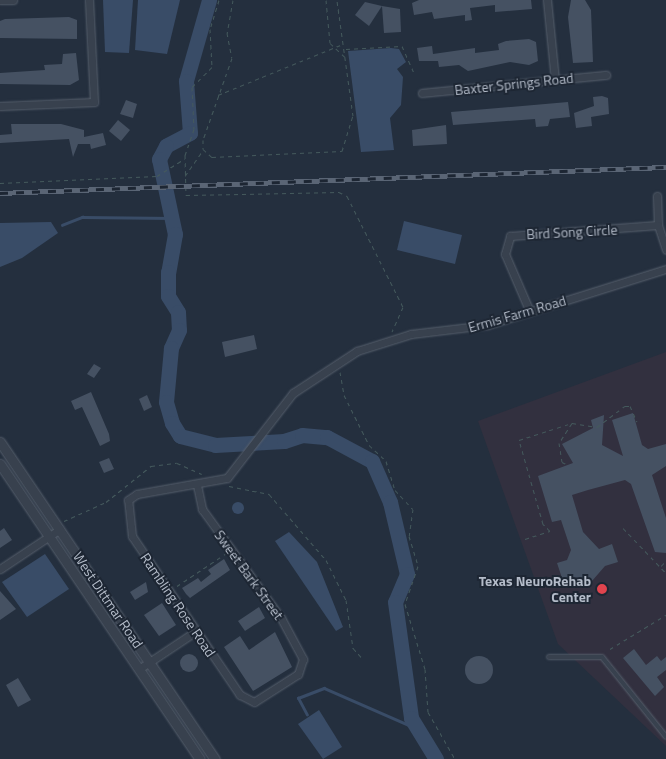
<!DOCTYPE html>
<html>
<head>
<meta charset="utf-8">
<style>
	body { margin:0 }
	#map { position:relative; width:666px; height:759px; overflow:hidden; background:#242f3e; font-family:"Titillium Web",sans-serif }
	div>[style] { position:absolute }
	.medical>* { inset:0; background:#32303f }
	.water>* { inset:0; background:#394c67 }
	.round { border-radius:50% }
	.stream>* { height:2.5px; margin:-1.25px; padding:0 1.25px; transform-origin:1.25px; border-radius:1.25px; background:#394c67 }
	.river>* { height:15px; margin:-7.5px; padding:0 7.5px; transform-origin:7.5px; border-radius:7.5px; background:#394c67 }
	.building>* { inset:0; background:#455162 }
	.path>* { height:1px; margin-top:-0.5px; transform-origin:0; background:repeating-linear-gradient(90deg,#44595c 0 4px,transparent 0 8px) }
	.roads { filter:drop-shadow(0 0 1px #565f6c) drop-shadow(0 0 1px #565f6c) }
	.service>* { height:4px; margin:-2px; padding:0 2px; transform-origin:2px; border-radius:2px; background:#38414e }
	.minor>* { height:7px; margin:-3.5px; padding:0 3.5px; transform-origin:3.5px; border-radius:3.5px; background:#38414e }
	.tertiary>* { height:9px; margin:-4.5px; padding:0 4.5px; transform-origin:4.5px; border-radius:4.5px; background:#38414e }
	.rail>* { height:4.5px; margin-top:-2.25px; transform-origin:0; background:repeating-linear-gradient(90deg,#1d2633 0 8px,#5a6575 0 16px); box-sizing:border-box; border-block:1px solid #5a6575 }
	.dots>* { width:14px; height:14px; translate:-50% -50%; box-sizing:border-box; border:2px solid #1d2633; border-radius:50% }
	span { translate:-50% -50%; white-space:nowrap; text-align:center; line-height:1.15; -webkit-text-stroke:4px #1d2633; paint-order:stroke }
	.street-label { font-size:14px; color:#b4bcc9 }
	.poi-label { font-size:14px; color:#b4bcc9; font-weight:700 }
	.right { translate:-100% -50%; text-align:right }
</style>
</head>
<body>
<div id="map">
	<div class="medical">
		<div style="clip-path:polygon(666px 352px,666px 746px,558px 644px,478px 421px)"></div>
	</div>
	<div class="water">
		<div style="clip-path:polygon(103px 0,133px 0,129px 53px,105px 52px)"></div>
		<div style="clip-path:polygon(138px 0,180px 0,167px 54px,135px 50px)"></div>
		<div style="clip-path:polygon(391px 48px,399px 49px,406px 62px,397px 69px,403px 77px,401px 105px,390px 118px,394px 150px,361px 152px,348px 51px)"></div>
		<div style="clip-path:polygon(404px 221px,462px 235px,455px 264px,397px 250px)"></div>
		<div style="clip-path:polygon(0 223px,51px 222px,58px 233px,22px 258px,0 267px)"></div>
		<div class="round" style="left:232px;top:502px;width:12px;height:12px"></div>
		<div style="clip-path:polygon(289px 532px,317px 562px,343px 627px,336px 631px,275px 541px)"></div>
		<div style="clip-path:polygon(45px 554px,69px 589px,27px 617px,2px 582px)"></div>
		<div style="clip-path:polygon(319px 710px,342px 747px,323px 759px,298px 724px)"></div>
	</div>
	<div class="stream">
		<div style="left:62px;top:225px;width:22px;rotate:-22deg"></div>
		<div style="left:82px;top:217px;width:91px;rotate:0.6deg"></div>
		<div style="left:307px;top:715px;width:19px;rotate:-118deg"></div>
		<div style="left:298px;top:698px;width:28px;rotate:-21deg"></div>
		<div style="left:324px;top:688px;width:103px;rotate:23.6deg"></div>
	</div>
	<div class="river">
		<div style="left:209px;top:0;width:84px;rotate:105.9deg"></div>
		<div style="left:186px;top:81px;width:52px;rotate:85.6deg"></div>
		<div style="left:190px;top:133px;width:27px;rotate:152deg"></div>
		<div style="left:166px;top:146px;width:15px;rotate:118deg"></div>
		<div style="left:159px;top:159px;width:77px;rotate:78deg"></div>
		<div style="left:175px;top:234px;width:39px;rotate:100deg"></div>
		<div style="left:168px;top:272px;width:24px;rotate:90deg"></div>
		<div style="left:168px;top:296px;width:19px;rotate:58deg"></div>
		<div style="left:178px;top:312px;width:18px;rotate:87deg"></div>
		<div style="left:179px;top:330px;width:20px;rotate:114deg"></div>
		<div style="left:171px;top:348px;width:54px;rotate:95.3deg"></div>
		<div style="left:166px;top:402px;width:22px;rotate:74deg"></div>
		<div style="left:172px;top:423px;width:15px;rotate:58deg"></div>
		<div style="left:180px;top:436px;width:36px;rotate:14deg"></div>
		<div style="left:215px;top:445px;width:69px;rotate:-3.3deg"></div>
		<div style="left:284px;top:441px;width:19px;rotate:-18deg"></div>
		<div style="left:302px;top:435px;width:25px;rotate:5deg"></div>
		<div style="left:327px;top:437px;width:51px;rotate:28.1deg"></div>
		<div style="left:372px;top:461px;width:45px;rotate:66.3deg"></div>
		<div style="left:390px;top:502px;width:74px;rotate:76.7deg"></div>
		<div style="left:407px;top:574px;width:30px;rotate:113deg"></div>
		<div style="left:395px;top:602px;width:117px;rotate:82.1deg"></div>
		<div style="left:411px;top:718px;width:48px;rotate:58.6deg"></div>
	</div>
	<div class="building">
		<div style="clip-path:polygon(419px 0,531px 0,532px 9px,495px 12px,495px 5px,470px 8px,472px 20px,465px 21px,465px 15px,434px 19px,432px 12px,414px 15px,412px 3px)"></div>
		<div style="clip-path:polygon(571px 0,585px 0,591px 10px,593px 62px,573px 63px,568px 17px)"></div>
		<div style="clip-path:polygon(365px 2px,382px 6px,369px 26px,355px 15px)"></div>
		<div style="clip-path:polygon(382px 6px,400px 9px,401px 32px,384px 33px)"></div>
		<div style="clip-path:polygon(69px 17px,77px 20px,77px 39px,0 38px,0 21px,5px 19px)"></div>
		<div style="clip-path:polygon(529px 39px,536px 42px,538px 61px,529px 65px,510px 62px,468px 71px,459px 65px,439px 67px,438px 61px,419px 61px,417px 48px,432px 46px,433px 54px,475px 48px,475px 53px,499px 50px,498px 44px,506px 41px)"></div>
		<div style="clip-path:polygon(76px 53px,79px 80px,70px 85px,0 84px,0 73px,45px 70px,44px 65px,62px 64px,63px 54px)"></div>
		<div style="clip-path:polygon(602px 96px,608px 98px,609px 114px,591px 117px,592px 126px,576px 128px,574px 113px,594px 106px,593px 97px)"></div>
		<div style="clip-path:polygon(126px 100px,137px 104px,133px 118px,120px 114px)"></div>
		<div style="clip-path:polygon(568px 102px,570px 117px,550px 119px,548px 126px,536px 127px,535px 119px,453px 125px,451px 112px)"></div>
		<div style="clip-path:polygon(118px 120px,130px 130px,121px 141px,109px 131px)"></div>
		<div style="clip-path:polygon(11px 124px,61px 124px,84px 130px,84px 137px,103px 133px,106px 145px,91px 149px,90px 144px,78px 144px,73px 157px,69px 139px,0 143px,0 135px,12px 134px)"></div>
		<div style="clip-path:polygon(446px 125px,447px 144px,413px 146px,412px 130px)"></div>
		<div style="clip-path:polygon(254px 335px,257px 349px,225px 357px,222px 342px)"></div>
		<div style="clip-path:polygon(94px 364px,101px 368px,94px 378px,87px 374px)"></div>
		<div style="clip-path:polygon(91px 392px,109px 434px,110px 441px,100px 446px,82px 407px,75px 410px,71px 401px)"></div>
		<div style="clip-path:polygon(147px 395px,152px 407px,144px 411px,139px 399px)"></div>
		<div style="clip-path:polygon(633px 413px,642px 445px,648px 449px,666px 444px,666px 466px,652px 475px,666px 518px,666px 553px,655px 552px,631px 484px,625px 480px,588px 490px,572px 495px,583px 532px,599px 549px,612px 544px,618px 562px,605px 566px,592px 581px,573px 577px,563px 581px,557px 563px,567px 560px,571px 550px,561px 520px,552px 522px,538px 476px,573px 463px,562px 444px,593px 428px,591px 420px,604px 415px,602px 445px,623px 456px,612px 420px)"></div>
		<div style="clip-path:polygon(109px 458px,114px 469px,104px 473px,99px 462px)"></div>
		<div style="clip-path:polygon(4px 528px,12px 540px,0 548px,0 531px)"></div>
		<div style="clip-path:polygon(224px 559px,230px 570px,190px 598px,186px 594px,182px 588px,198px 578px,201px 582px,211px 574px,208px 570px)"></div>
		<div style="clip-path:polygon(146px 582px,148px 592px,135px 600px,130px 592px)"></div>
		<div style="clip-path:polygon(0 591px,16px 609px,0 620px)"></div>
		<div style="clip-path:polygon(162px 603px,176px 625px,159px 636px,144px 615px)"></div>
		<div style="clip-path:polygon(259px 607px,265px 618px,245px 631px,238px 621px)"></div>
		<div style="clip-path:polygon(275px 632px,292px 667px,253px 691px,224px 647px,240px 636px,249px 650px)"></div>
		<div style="clip-path:polygon(634px 649px,646px 665px,657px 656px,661px 661px,666px 657px,666px 670px,657px 677px,664px 687px,655px 696px,623px 658px)"></div>
		<div class="round" style="left:180px;top:654px;width:18px;height:18px"></div>
		<div class="round" style="left:465px;top:656px;width:28px;height:28px"></div>
		<div style="clip-path:polygon(18px 678px,31px 700px,18px 707px,6px 685px)"></div>
	</div>
	<div class="path">
		<div style="left:219px;top:0;width:30px;rotate:107deg"></div>
		<div style="left:210px;top:29px;width:38px;rotate:87deg"></div>
		<div style="left:212px;top:67px;width:28px;rotate:135deg"></div>
		<div style="left:192px;top:87px;width:42px;rotate:87.3deg"></div>
		<div style="left:194px;top:129px;width:28px;rotate:109deg"></div>
		<div style="left:185px;top:155px;width:40px;rotate:88.6deg"></div>
		<div style="left:186px;top:195px;width:153px;rotate:-1.1deg"></div>
		<div style="left:339px;top:192px;width:9px;rotate:27deg"></div>
		<div style="left:347px;top:196px;width:124px;rotate:63.2deg"></div>
		<div style="left:403px;top:307px;width:27px;rotate:114deg"></div>
		<div style="left:233px;top:0;width:34px;rotate:100deg"></div>
		<div style="left:227px;top:33px;width:25px;rotate:79deg"></div>
		<div style="left:232px;top:58px;width:87px;rotate:109.5deg"></div>
		<div style="left:203px;top:140px;width:9px;rotate:90deg"></div>
		<div style="left:203px;top:149px;width:12px;rotate:42deg"></div>
		<div style="left:212px;top:157px;width:130px;rotate:-2.6deg"></div>
		<div style="left:342px;top:151px;width:37px;rotate:-73deg"></div>
		<div style="left:353px;top:116px;width:117px;rotate:-97.9deg"></div>
		<div style="left:326px;top:0;width:43px;rotate:84.7deg"></div>
		<div style="left:330px;top:43px;width:21px;rotate:43deg"></div>
		<div style="left:346px;top:49px;width:56px;rotate:-3.1deg"></div>
		<div style="left:402px;top:46px;width:30px;rotate:66deg"></div>
		<div style="left:218px;top:95px;width:135px;rotate:-22.2deg"></div>
		<div style="left:185px;top:176px;width:32px;rotate:-55deg"></div>
		<div style="left:0;top:183px;width:157px;rotate:-2.6deg"></div>
		<div style="left:157px;top:176px;width:32px;rotate:-32deg"></div>
		<div style="left:340px;top:372px;width:23px;rotate:80deg"></div>
		<div style="left:344px;top:395px;width:56px;rotate:63.4deg"></div>
		<div style="left:369px;top:445px;width:23px;rotate:43deg"></div>
		<div style="left:386px;top:461px;width:30px;rotate:73deg"></div>
		<div style="left:395px;top:490px;width:26px;rotate:47deg"></div>
		<div style="left:413px;top:509px;width:27px;rotate:98deg"></div>
		<div style="left:409px;top:536px;width:31px;rotate:73deg"></div>
		<div style="left:418px;top:566px;width:40px;rotate:108.9deg"></div>
		<div style="left:405px;top:604px;width:68px;rotate:72.9deg"></div>
		<div style="left:425px;top:669px;width:43px;rotate:86deg"></div>
		<div style="left:428px;top:712px;width:54px;rotate:60.1deg"></div>
		<div style="left:572px;top:423px;width:25px;rotate:9deg"></div>
		<div style="left:597px;top:427px;width:35px;rotate:-37deg"></div>
		<div style="left:625px;top:406px;width:5px"></div>
		<div style="left:630px;top:406px;width:17px;rotate:66deg"></div>
		<div style="left:229px;top:486px;width:41px;rotate:11.3deg"></div>
		<div style="left:269px;top:494px;width:87px;rotate:49.2deg"></div>
		<div style="left:326px;top:560px;width:45px;rotate:63.4deg"></div>
		<div style="left:346px;top:600px;width:49px;rotate:81.7deg"></div>
		<div style="left:353px;top:648px;width:15px;rotate:48deg"></div>
		<div style="left:64px;top:521px;width:46px;rotate:-24.3deg"></div>
		<div style="left:106px;top:502px;width:58px;rotate:-38.7deg"></div>
		<div style="left:151px;top:466px;width:26px;rotate:-7deg"></div>
		<div style="left:177px;top:463px;width:27px;rotate:24deg"></div>
		<div style="left:623px;top:528px;width:62px;rotate:46.3deg"></div>
		<div style="left:525px;top:539px;width:26px;rotate:-18deg"></div>
		<div style="left:550px;top:531px;width:10px;rotate:-135deg"></div>
		<div style="left:543px;top:524px;width:87px;rotate:-105.9deg"></div>
		<div style="left:519px;top:440px;width:56px;rotate:-17.8deg"></div>
		<div style="left:572px;top:423px;width:24px;rotate:123deg"></div>
		<div style="left:559px;top:443px;width:19px;rotate:81deg"></div>
		<div style="left:562px;top:462px;width:7px;rotate:27deg"></div>
		<div style="left:661px;top:566px;width:7px;rotate:-45deg"></div>
		<div style="left:177px;top:586px;width:58px;rotate:-33.7deg"></div>
		<div style="left:610px;top:649px;width:66px;rotate:-31.3deg"></div>
	</div>
	<div class="roads">
		<div class="service">
			<div style="left:549px;top:657px;width:53px"></div>
			<div style="left:602px;top:657px;width:102px;rotate:51.3deg"></div>
		</div>
		<div class="minor">
			<div style="left:0;top:0;width:13px"></div>
			<div style="left:547px;top:0;width:80px;rotate:84.3deg"></div>
			<div style="left:422px;top:93px;width:185px;rotate:-5.6deg"></div>
			<div style="left:0;top:106px;width:94px;rotate:-2.4deg"></div>
			<div style="left:94px;top:102px;width:102px;rotate:-92.8deg"></div>
			<div style="left:657px;top:196px;width:29px;rotate:88deg"></div>
			<div style="left:658px;top:225px;width:26px;rotate:72deg"></div>
			<div style="left:530px;top:312px;width:63px;rotate:-113.3deg"></div>
			<div style="left:505px;top:254px;width:19px;rotate:-74deg"></div>
			<div style="left:510px;top:236px;width:148px;rotate:-4.3deg"></div>
			<div style="left:197px;top:485px;width:25px;rotate:78deg"></div>
			<div style="left:202px;top:509px;width:135px;rotate:54.1deg"></div>
			<div style="left:281px;top:618px;width:47px;rotate:61.8deg"></div>
			<div style="left:303px;top:659px;width:16px;rotate:108deg"></div>
			<div style="left:298px;top:674px;width:52px;rotate:147.5deg"></div>
			<div style="left:254px;top:702px;width:16px;rotate:-153deg"></div>
			<div style="left:240px;top:695px;width:192px;rotate:-124.2deg"></div>
			<div style="left:132px;top:536px;width:36px;rotate:-96deg"></div>
			<div style="left:128px;top:500px;width:11px;rotate:-34deg"></div>
			<div style="left:137px;top:494px;width:91px;rotate:-10.1deg"></div>
			<div style="left:227px;top:478px;width:108px;rotate:-52.2deg"></div>
			<div style="left:293px;top:393px;width:77px;rotate:-33.3deg"></div>
			<div style="left:357px;top:351px;width:57px;rotate:-17.5deg"></div>
			<div style="left:411px;top:334px;width:77px;rotate:-6.8deg"></div>
			<div style="left:487px;top:325px;width:188px;rotate:-17.4deg"></div>
			<div style="left:0;top:569px;width:72px;rotate:-33.7deg"></div>
			<div style="left:139px;top:669px;width:69px;rotate:-33.7deg"></div>
		</div>
		<div class="tertiary">
			<div style="left:0;top:442px;width:383px;rotate:55.9deg"></div>
			<div style="left:0;top:464px;width:356px;rotate:55.9deg"></div>
		</div>
	</div>
	<div class="rail">
		<div style="left:0;top:193px;width:667px;rotate:-2.24deg"></div>
	</div>
	<div class="dots">
		<div style="left:602px;top:589px;background:#e0444e"></div>
	</div>
	<div class="street-label">
		<span style="left:514px;top:84px;rotate:-6deg">Baxter Springs Road</span>
		<span style="left:572px;top:232px;rotate:-3deg">Bird Song Circle</span>
		<span style="left:517px;top:314px;rotate:-16deg">Ermis Farm Road</span>
		<span style="left:249px;top:575px;rotate:54deg">Sweet Bark Street</span>
		<span style="left:108px;top:600px;rotate:56deg">West Dittmar Road</span>
		<span style="left:178px;top:605px;rotate:56deg">Rambling Rose Road</span>
	</div>
	<div class="poi-label">
		<span class="right" style="left:591px;top:589px">Texas NeuroRehab<br>Center</span>
	</div>
</div>
</body>
</html>
